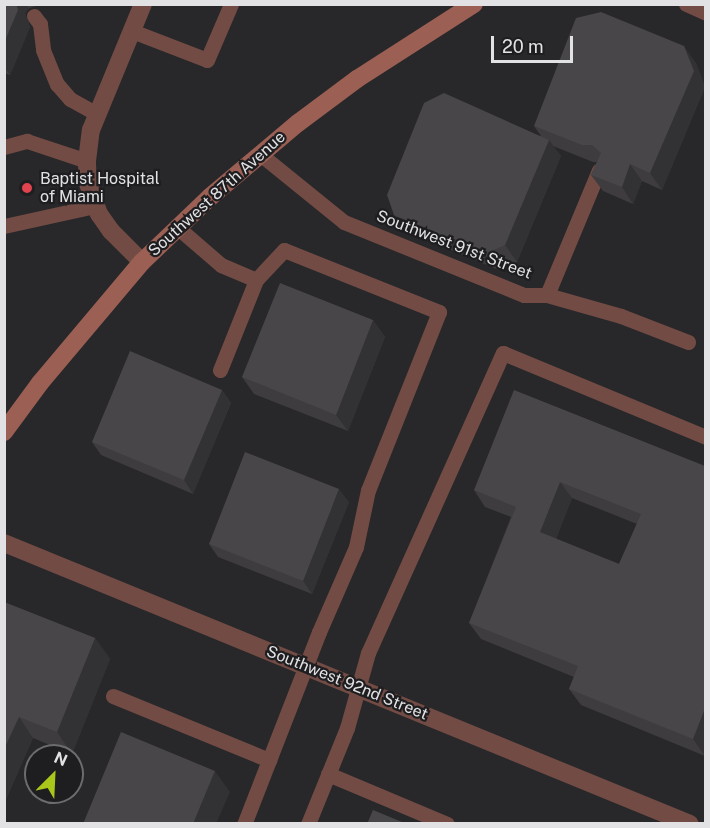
<!DOCTYPE html>
<html>
<head>
<meta charset="utf-8">
<style>
	body { margin:0 }
	#map { position:relative; width:710px; height:828px; overflow:hidden; background:#28272a; font-family:"Public Sans",sans-serif }
	div>[style] { position:absolute }
	.service>* { height:15px; margin:-7.5px; padding:0 7.5px; transform-origin:7.5px; border-radius:7.5px; background:#724c44 }
	.minor>* { height:18px; margin:-9px; padding:0 9px; transform-origin:9px; border-radius:9px; background:#724c44 }
	.secondary>* { height:18px; margin:-9px; padding:0 9px; transform-origin:9px; border-radius:9px; background:#9b5f53 }
	.wall>* { inset:0; background:#3e3c3f }
	.shaded-wall>* { inset:0; background:#323133 }
	.building>* { inset:0; background:#484649 }
	.dots>* { width:16px; height:16px; translate:-50% -50%; box-sizing:border-box; border:3px solid #1e1d20; border-radius:50% }
	span { translate:-50% -50%; white-space:nowrap; text-align:center; line-height:1.15; -webkit-text-stroke:4.5px #1e1d20; paint-order:stroke }
	.poi-label { font-size:16px; color:#e2e1e3 }
	.left { translate:0 -50%; text-align:left }
	.street-label { font-size:16px; color:#e2e1e3 }
	.frame { position:absolute; inset:0; border:6px solid #e2e1e3; pointer-events:none }
	.north { position:absolute; left:24px; top:744px; width:60px; height:60px; box-sizing:border-box; background:#1e1d20; border:2px solid #6c6b6e; border-radius:50%; rotate:24deg; font-size:16px; font-weight:700; line-height:24px; text-align:center; color:#e2e1e3 }
	.north::after { content:''; display:block; margin:auto; width:21px; height:27px; background:#a9c71a; clip-path:polygon(50% 0,100% 100%,50% 72%,0 100%) }
	.scale { position:absolute; left:491px; top:36px; width:82px; height:27px; box-sizing:border-box; border:3px solid #e2e1e3; border-top:0; padding-left:8px; font-size:18px; line-height:21px; white-space:nowrap; color:#e2e1e3; -webkit-text-stroke:4px #1e1d20; paint-order:stroke }
</style>
</head>
<body>
<div id="map">
	<div class="service">
		<div style="left:686px;top:4px;width:22px;rotate:24deg"></div>
		<div style="left:34px;top:16px;width:10px;rotate:53deg"></div>
		<div style="left:40px;top:24px;width:26px;rotate:83deg"></div>
		<div style="left:43px;top:50px;width:37px;rotate:68deg"></div>
		<div style="left:57px;top:84px;width:20px;rotate:49deg"></div>
		<div style="left:70px;top:99px;width:31px;rotate:29deg"></div>
		<div style="left:132px;top:31px;width:80px;rotate:21.1deg"></div>
		<div style="left:207px;top:60px;width:61px;rotate:-66.8deg"></div>
		<div style="left:4px;top:147px;width:24px;rotate:-15deg"></div>
		<div style="left:27px;top:141px;width:63px;rotate:18.4deg"></div>
		<div style="left:260px;top:154px;width:108px;rotate:39deg"></div>
		<div style="left:344px;top:222px;width:194px;rotate:22.1deg"></div>
		<div style="left:524px;top:295px;width:23px"></div>
		<div style="left:547px;top:295px;width:77px;rotate:15.8deg"></div>
		<div style="left:621px;top:316px;width:72px;rotate:21.2deg"></div>
		<div style="left:4px;top:226px;width:93px;rotate:-12.4deg"></div>
		<div style="left:177px;top:227px;width:58px;rotate:40.8deg"></div>
		<div style="left:221px;top:265px;width:38px;rotate:23deg"></div>
		<div style="left:256px;top:280px;width:41px;rotate:-47deg"></div>
		<div style="left:284px;top:250px;width:167px;rotate:21.8deg"></div>
		<div style="left:439px;top:312px;width:192px;rotate:111.7deg"></div>
		<div style="left:368px;top:490px;width:58px;rotate:101.9deg"></div>
		<div style="left:356px;top:547px;width:93px;rotate:113.5deg"></div>
		<div style="left:319px;top:632px;width:206px;rotate:111.3deg"></div>
		<div style="left:547px;top:295px;width:135px;rotate:-67.4deg"></div>
		<div style="left:220px;top:370px;width:97px;rotate:-68.2deg"></div>
		<div style="left:113px;top:696px;width:169px;rotate:22.3deg"></div>
		<div style="left:328px;top:774px;width:129px;rotate:22.8deg"></div>
		<div style="left:308px;top:824px;width:104px;rotate:-67.9deg"></div>
		<div style="left:347px;top:728px;width:78px;rotate:-74.4deg"></div>
		<div style="left:368px;top:653px;width:329px;rotate:-65.8deg"></div>
		<div style="left:503px;top:353px;width:220px;rotate:22.5deg"></div>
	</div>
	<div class="minor">
		<div style="left:142px;top:262px;width:44px;rotate:-135deg"></div>
		<div style="left:111px;top:231px;width:21px;rotate:-125deg"></div>
		<div style="left:99px;top:214px;width:33px;rotate:-110deg"></div>
		<div style="left:88px;top:183px;width:22px;rotate:-93deg"></div>
		<div style="left:87px;top:161px;width:31px;rotate:-83deg"></div>
		<div style="left:91px;top:130px;width:136px;rotate:-67.6deg"></div>
		<div style="left:4px;top:543px;width:741px;rotate:22.28deg"></div>
	</div>
	<div class="secondary">
		<div style="left:4px;top:432px;width:61px;rotate:-53.7deg"></div>
		<div style="left:40px;top:383px;width:158px;rotate:-49.9deg"></div>
		<div style="left:142px;top:262px;width:94px;rotate:-43.7deg"></div>
		<div style="left:210px;top:197px;width:115px;rotate:-40.1deg"></div>
		<div style="left:298px;top:123px;width:74px;rotate:-36.7deg"></div>
		<div style="left:357px;top:79px;width:139px;rotate:-32.7deg"></div>
	</div>
	<div class="wall">
		<div style="clip-path:polygon(4px 4px,39px 5px,29px 8px,25px 13px,30px 27px,10px 75px,4px 73px)"></div>
		<div style="clip-path:polygon(696px 63px,705px 87px,662px 190px,642px 181px,633px 204px,603px 191px,591px 175px,597px 162px,593px 162px,553px 146px,561px 156px,517px 262px,499px 270px,406px 231px,394px 215px,541px 136px,534px 126px)"></div>
		<div style="clip-path:polygon(373px 320px,385px 337px,348px 431px,254px 394px,242px 377px)"></div>
		<div style="clip-path:polygon(222px 390px,231px 403px,193px 494px,101px 455px,92px 442px)"></div>
		<div style="clip-path:polygon(evenodd,705px 466px,705px 756px,581px 705px,569px 689px,574px 677px,481px 639px,469px 623px,511px 517px,485px 507px,474px 490px,705px 466px,572px 498px,637px 524px,619px 564px,556px 539px,572px 498px)"></div>
		<div style="clip-path:polygon(349px 502px,312px 594px,218px 557px,209px 544px)"></div>
		<div style="clip-path:polygon(4px 602px,95px 638px,110px 659px,72px 754px,33px 738px,4px 804px)"></div>
	</div>
	<div class="shaded-wall">
		<div style="clip-path:polygon(16px 4px,26px 4px,29px 8px,25px 13px,30px 27px,10px 75px,4px 67px,4px 43px)"></div>
		<div style="clip-path:polygon(684px 46px,696px 63px,705px 87px,662px 190px,650px 173px)"></div>
		<div style="clip-path:polygon(549px 140px,561px 156px,517px 262px,505px 245px)"></div>
		<div style="clip-path:polygon(630px 164px,642px 181px,633px 204px,622px 187px)"></div>
		<div style="clip-path:polygon(373px 320px,385px 337px,348px 431px,336px 415px)"></div>
		<div style="clip-path:polygon(222px 390px,231px 403px,193px 494px,184px 480px)"></div>
		<div style="clip-path:polygon(560px 482px,572px 498px,552px 549px,540px 532px)"></div>
		<div style="clip-path:polygon(339px 489px,349px 502px,312px 594px,303px 581px)"></div>
		<div style="clip-path:polygon(95px 638px,110px 659px,72px 754px,57px 732px)"></div>
		<div style="clip-path:polygon(705px 708px,705px 756px,693px 739px)"></div>
		<div style="clip-path:polygon(19px 717px,33px 738px,4px 804px,4px 749px)"></div>
		<div style="clip-path:polygon(215px 771px,230px 792px,216px 824px,193px 824px)"></div>
	</div>
	<div class="building">
		<div style="clip-path:polygon(4px 4px,16px 4px,18px 10px,4px 43px)"></div>
		<div style="clip-path:polygon(601px 12px,684px 46px,694px 71px,650px 173px,630px 164px,622px 187px,591px 175px,601px 153px,592px 145px,582px 145px,534px 126px,576px 18px)"></div>
		<div style="clip-path:polygon(444px 93px,549px 140px,505px 245px,487px 253px,394px 215px,387px 195px,424px 103px)"></div>
		<div style="clip-path:polygon(280px 283px,373px 320px,336px 415px,242px 377px)"></div>
		<div style="clip-path:polygon(130px 351px,222px 390px,184px 480px,92px 442px)"></div>
		<div style="clip-path:polygon(evenodd,514px 390px,705px 466px,705px 708px,693px 739px,569px 689px,578px 666px,469px 623px,516px 507px,474px 490px,514px 390px,560px 482px,641px 514px,619px 564px,540px 532px,560px 482px)"></div>
		<div style="clip-path:polygon(245px 452px,339px 489px,303px 581px,209px 544px)"></div>
		<div style="clip-path:polygon(4px 602px,95px 638px,57px 732px,19px 717px,4px 749px)"></div>
		<div style="clip-path:polygon(121px 732px,215px 771px,193px 824px,83px 824px)"></div>
		<div style="clip-path:polygon(373px 810px,402px 822px,403px 824px,367px 824px)"></div>
	</div>
	<div class="dots">
		<div style="left:27px;top:188px;background:#e0444e"></div>
	</div>
	<div class="poi-label">
		<span class="left" style="left:40px;top:188px">Baptist Hospital<br>of Miami</span>
	</div>
	<div class="street-label">
		<span style="left:217px;top:194px;rotate:-42deg">Southwest 87th Avenue</span>
		<span style="left:454px;top:245px;rotate:21deg">Southwest 91st Street</span>
		<span style="left:347px;top:683px;rotate:22deg">Southwest 92nd Street</span>
	</div>
	<div class="frame"></div>
	<div class="north">N</div>
	<div class="scale">20 m</div>
</div>
</body>
</html>
